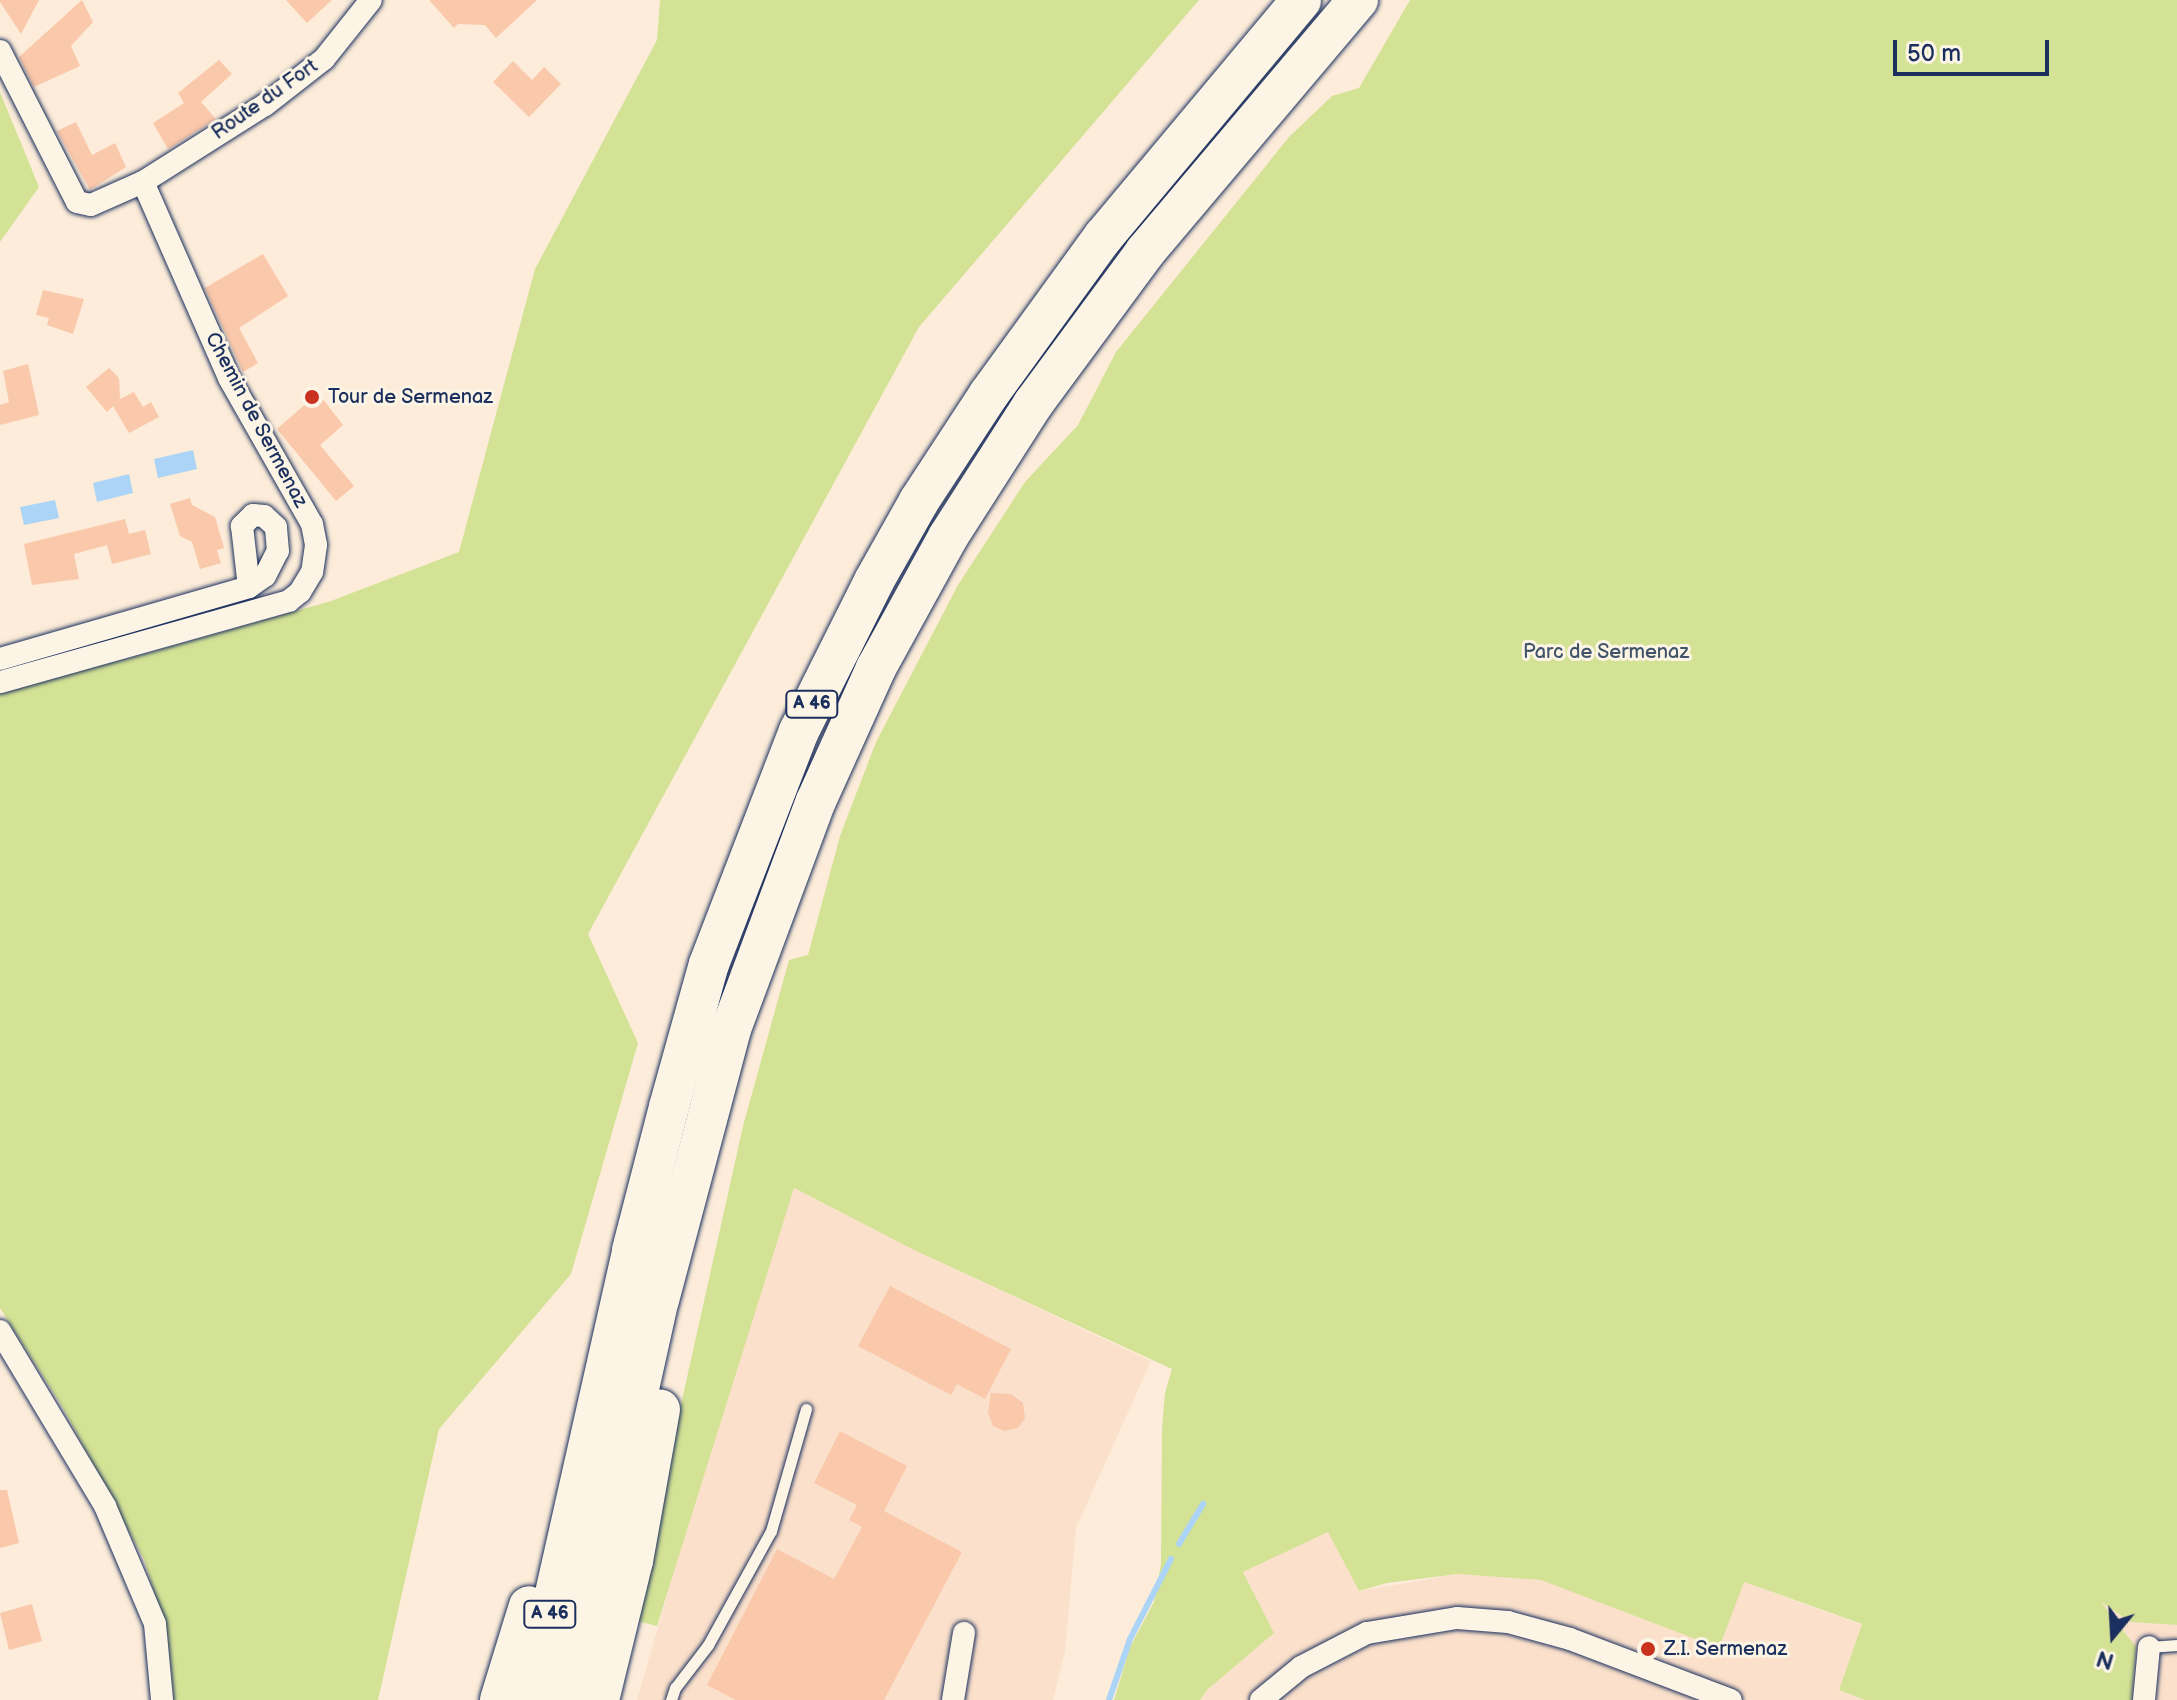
<!DOCTYPE html>
<html>
<head>
<meta charset="utf-8">
<style>
	body { margin:0 }
	#map { position:relative; width:2177px; height:1700px; overflow:hidden; background:#fcecd9; font-family:"Balsamiq Sans",sans-serif }
	div>[style] { position:absolute }
	.built>* { inset:0; background:#fbe1cb }
	.green>* { inset:0; background:#d4e295 }
	.water>* { inset:0; background:#acd4f6 }
	.stream>* { height:6px; margin:-3px; padding:0 3px; transform-origin:3px; border-radius:3px; background:#acd4f6 }
	.building>* { inset:0; background:#fac8aa }
	.roads { filter:drop-shadow(0 0 2px #1b2f5e) drop-shadow(0 0 2px #1b2f5e) }
	.service>* { height:11px; margin:-5.5px; padding:0 5.5px; transform-origin:5.5px; border-radius:5.5px; background:#fcf5e5 }
	.minor>* { height:22px; margin:-11px; padding:0 11px; transform-origin:11px; border-radius:11px; background:#fcf5e5 }
	.motorway>* { height:40px; margin:-20px; padding:0 20px; transform-origin:20px; border-radius:20px; background:#fcf5e5 }
	.dots>* { width:22px; height:22px; translate:-50% -50%; box-sizing:border-box; border:4px solid #fcf5e5; border-radius:50% }
	span { translate:-50% -50%; white-space:nowrap; text-align:center; line-height:1.15; -webkit-text-stroke:6px #fcf5e5; paint-order:stroke }
	.shield-label span { padding:2px 6px; background:#fcf5e5; border:2px solid; border-radius:6px; -webkit-text-stroke-width:0 }
	.shield-label { font-size:18px; color:#1b2f5e; font-weight:700 }
	.street-label { font-size:20px; color:#1b2f5e }
	.poi-label { font-size:20px; color:#1b2f5e }
	.left { translate:0 -50%; text-align:left }
	.park-label { font-size:20px; color:#405369 }
	.north { position:absolute; left:2073px; top:1596px; width:80px; height:80px; -webkit-text-stroke:6px #fcf5e5; paint-order:stroke; rotate:198deg; font-size:22px; font-weight:700; line-height:32px; text-align:center; color:#1b2f5e }
	.north::after { content:''; display:block; margin:auto; width:28px; height:36px; background:#1b2f5e; clip-path:polygon(50% 0,100% 100%,50% 72%,0 100%) }
	.scale { position:absolute; left:1893px; top:40px; width:156px; height:36px; box-sizing:border-box; border:4px solid #1b2f5e; border-top:0; padding-left:10px; font-size:24px; line-height:28px; white-space:nowrap; color:#1b2f5e; -webkit-text-stroke:6px #fcf5e5; paint-order:stroke }
</style>
</head>
<body>
<div id="map">
	<div class="built">
		<div style="clip-path:polygon(793px 1188px,914px 1250px,1151px 1361px,1076px 1528px,1065px 1651px,1053px 1700px,637px 1700px,698px 1487px)"></div>
		<div style="clip-path:polygon(1328px 1531px,1359px 1591px,1458px 1574px,1541px 1580px,1621px 1610px,1743px 1582px,1862px 1625px,1839px 1690px,1865px 1700px,1200px 1700px,1207px 1690px,1274px 1633px,1243px 1572px)"></div>
		<div style="clip-path:polygon(2098px 1600px,2177px 1625px,2177px 1700px,2132px 1700px,2136px 1647px)"></div>
	</div>
	<div class="green">
		<div style="clip-path:polygon(660px 0,1199px 0,919px 327px,588px 934px,638px 1043px,571px 1274px,439px 1429px,378px 1700px,174px 1700px,167px 1634px,144px 1559px,63px 1408px,0 1308px,0 689px,127px 659px,331px 601px,459px 552px,535px 269px,657px 40px)"></div>
		<div style="clip-path:polygon(1410px 0,2177px 0,2177px 1625px,2131px 1622px,2101px 1602px,2136px 1647px,2132px 1700px,1865px 1700px,1839px 1690px,1862px 1624px,1744px 1582px,1719px 1648px,1541px 1580px,1458px 1574px,1387px 1583px,1359px 1591px,1328px 1532px,1243px 1572px,1274px 1633px,1207px 1690px,1200px 1700px,1114px 1700px,1130px 1647px,1154px 1602px,1161px 1564px,1162px 1429px,1165px 1393px,1172px 1369px,914px 1250px,794px 1188px,657px 1626px,633px 1620px,743px 1126px,789px 960px,808px 955px,840px 836px,876px 742px,958px 585px,1025px 482px,1078px 425px,1116px 352px,1289px 137px,1332px 96px,1359px 88px)"></div>
		<div style="clip-path:polygon(0 92px,39px 187px,0 242px)"></div>
	</div>
	<div class="water">
		<div style="clip-path:polygon(193px 450px,197px 469px,158px 478px,154px 459px)"></div>
		<div style="clip-path:polygon(129px 474px,133px 493px,97px 502px,93px 483px)"></div>
		<div style="clip-path:polygon(55px 500px,59px 518px,24px 525px,20px 507px)"></div>
	</div>
	<div class="stream">
		<div style="left:1179px;top:1544px;width:47px;rotate:-59deg"></div>
		<div style="left:1109px;top:1700px;width:65px;rotate:-71deg"></div>
		<div style="left:1130px;top:1639px;width:90px;rotate:-62.9deg"></div>
	</div>
	<div class="building">
		<div style="clip-path:polygon(0 0,39px 0,21px 34px,0 2px)"></div>
		<div style="clip-path:polygon(82px 0,93px 22px,71px 46px,80px 66px,34px 87px,19px 57px)"></div>
		<div style="clip-path:polygon(286px 0,332px 0,307px 23px)"></div>
		<div style="clip-path:polygon(429px 0,537px 0,496px 38px,485px 25px,458px 24px,454px 28px)"></div>
		<div style="clip-path:polygon(219px 60px,232px 74px,201px 102px,216px 119px,168px 149px,153px 123px,184px 103px,178px 93px)"></div>
		<div style="clip-path:polygon(513px 61px,532px 80px,544px 67px,561px 84px,529px 117px,493px 82px)"></div>
		<div style="clip-path:polygon(76px 122px,92px 155px,115px 143px,126px 167px,90px 190px,57px 131px)"></div>
		<div style="clip-path:polygon(263px 254px,288px 296px,239px 328px,258px 363px,243px 372px,205px 288px)"></div>
		<div style="clip-path:polygon(43px 290px,84px 299px,73px 334px,47px 325px,49px 318px,36px 315px)"></div>
		<div style="clip-path:polygon(28px 364px,39px 415px,0 425px,0 405px,9px 402px,3px 371px)"></div>
		<div style="clip-path:polygon(109px 368px,119px 378px,120px 399px,134px 392px,143px 407px,151px 402px,159px 417px,129px 433px,113px 406px,107px 412px,86px 387px)"></div>
		<div style="clip-path:polygon(318px 393px,343px 425px,320px 445px,354px 486px,336px 501px,277px 429px)"></div>
		<div style="clip-path:polygon(190px 498px,192px 505px,215px 517px,224px 548px,217px 550px,221px 563px,200px 569px,192px 542px,180px 536px,170px 504px)"></div>
		<div style="clip-path:polygon(125px 519px,129px 534px,145px 530px,151px 554px,112px 564px,107px 545px,74px 554px,79px 579px,32px 585px,24px 544px)"></div>
		<div style="clip-path:polygon(890px 1286px,1011px 1349px,985px 1399px,957px 1384px,951px 1395px,858px 1346px)"></div>
		<div style="clip-path:polygon(991px 1393px,1011px 1394px,1023px 1403px,1025px 1418px,1018px 1428px,1004px 1431px,993px 1426px,988px 1412px)"></div>
		<div style="clip-path:polygon(840px 1431px,907px 1466px,884px 1511px,962px 1552px,884px 1700px,736px 1700px,707px 1685px,777px 1549px,834px 1579px,862px 1527px,849px 1520px,857px 1505px,814px 1483px)"></div>
		<div style="clip-path:polygon(0 1490px,7px 1490px,19px 1543px,0 1548px)"></div>
		<div style="clip-path:polygon(32px 1604px,42px 1641px,9px 1650px,0 1613px)"></div>
	</div>
	<div class="roads">
		<div class="service">
			<div style="left:2149px;top:1647px;width:28px;rotate:-4deg"></div>
			<div style="left:671px;top:1700px;width:13px;rotate:-72deg"></div>
			<div style="left:675px;top:1688px;width:54px;rotate:-52.5deg"></div>
			<div style="left:708px;top:1645px;width:130px;rotate:-61.1deg"></div>
			<div style="left:771px;top:1531px;width:127px;rotate:-74deg"></div>
		</div>
		<div class="minor">
			<div style="left:0;top:51px;width:169px;rotate:63deg"></div>
			<div style="left:77px;top:202px;width:14px;rotate:12deg"></div>
			<div style="left:91px;top:205px;width:57px;rotate:-23.9deg"></div>
			<div style="left:143px;top:182px;width:214px;rotate:66.3deg"></div>
			<div style="left:229px;top:378px;width:168px;rotate:60.4deg"></div>
			<div style="left:312px;top:524px;width:21px;rotate:79deg"></div>
			<div style="left:316px;top:545px;width:27px;rotate:98deg"></div>
			<div style="left:312px;top:572px;width:23px;rotate:121deg"></div>
			<div style="left:300px;top:592px;width:14px;rotate:141deg"></div>
			<div style="left:289px;top:601px;width:300px;rotate:164.3deg"></div>
			<div style="left:143px;top:182px;width:144px;rotate:-32.3deg"></div>
			<div style="left:265px;top:105px;width:75px;rotate:-37.9deg"></div>
			<div style="left:324px;top:59px;width:75px;rotate:-51.5deg"></div>
			<div style="left:0;top:659px;width:259px;rotate:-16.1deg"></div>
			<div style="left:249px;top:587px;width:19px;rotate:-35deg"></div>
			<div style="left:265px;top:576px;width:28px;rotate:-63deg"></div>
			<div style="left:278px;top:551px;width:24px;rotate:-95deg"></div>
			<div style="left:276px;top:527px;width:16px;rotate:-137deg"></div>
			<div style="left:264px;top:516px;width:11px;rotate:-175deg"></div>
			<div style="left:253px;top:515px;width:16px;rotate:135deg"></div>
			<div style="left:242px;top:526px;width:61px;rotate:83.5deg"></div>
			<div style="left:0;top:1331px;width:204px;rotate:59deg"></div>
			<div style="left:105px;top:1506px;width:128px;rotate:67deg"></div>
			<div style="left:155px;top:1624px;width:76px;rotate:84.7deg"></div>
			<div style="left:953px;top:1700px;width:68px;rotate:-80.7deg"></div>
			<div style="left:1261px;top:1700px;width:52px;rotate:-39.5deg"></div>
			<div style="left:1301px;top:1667px;width:74px;rotate:-27.3deg"></div>
			<div style="left:1367px;top:1633px;width:91px;rotate:-9.5deg"></div>
			<div style="left:1457px;top:1618px;width:51px;rotate:4.5deg"></div>
			<div style="left:1508px;top:1622px;width:64px;rotate:15.3deg"></div>
			<div style="left:1570px;top:1639px;width:172px;rotate:20.8deg"></div>
			<div style="left:2144px;top:1700px;width:53px;rotate:-84.6deg"></div>
		</div>
		<div class="motorway">
			<div style="left:500px;top:1700px;width:98px;rotate:-72.9deg"></div>
			<div style="left:531px;top:1700px;width:461px;rotate:-77.3deg"></div>
			<div style="left:632px;top:1250px;width:148px;rotate:-75.5deg"></div>
			<div style="left:669px;top:1107px;width:148px;rotate:-74.4deg"></div>
			<div style="left:709px;top:964px;width:250px;rotate:-68.9deg"></div>
			<div style="left:799px;top:731px;width:168px;rotate:-63.4deg"></div>
			<div style="left:874px;top:581px;width:92px;rotate:-60.6deg"></div>
			<div style="left:919px;top:501px;width:128px;rotate:-56.8deg"></div>
			<div style="left:989px;top:394px;width:195px;rotate:-54deg"></div>
			<div style="left:1104px;top:236px;width:307px;rotate:-50.1deg"></div>
			<div style="left:570px;top:1700px;width:410px;rotate:-77.5deg"></div>
			<div style="left:659px;top:1300px;width:280px;rotate:-75.1deg"></div>
			<div style="left:731px;top:1029px;width:243px;rotate:-69.6deg"></div>
			<div style="left:816px;top:801px;width:146px;rotate:-65.7deg"></div>
			<div style="left:876px;top:668px;width:149px;rotate:-61.2deg"></div>
			<div style="left:948px;top:537px;width:158px;rotate:-57.4deg"></div>
			<div style="left:1033px;top:404px;width:189px;rotate:-53.6deg"></div>
			<div style="left:1145px;top:252px;width:330px;rotate:-49.8deg"></div>
			<div style="left:599px;top:1700px;width:143px;rotate:-76.3deg"></div>
			<div style="left:633px;top:1561px;width:154px;rotate:-79.9deg"></div>
		</div>
	</div>
	<div class="dots">
		<div style="left:312px;top:397px;background:#c8321e"></div>
		<div style="left:1648px;top:1649px;background:#c8321e"></div>
	</div>
	<div class="shield-label">
		<span style="left:812px;top:704px">A 46</span>
		<span style="left:550px;top:1614px">A 46</span>
	</div>
	<div class="street-label">
		<span style="left:265px;top:100px;rotate:-35deg">Route du Fort</span>
		<span style="left:256px;top:420px;rotate:62deg">Chemin de Sermenaz</span>
	</div>
	<div class="poi-label">
		<span class="left" style="left:328px;top:397px">Tour de Sermenaz</span>
		<span class="left" style="left:1664px;top:1649px">Z.I. Sermenaz</span>
	</div>
	<div class="park-label">
		<span style="left:1606px;top:652px">Parc de Sermenaz</span>
	</div>
	<div class="north">N</div>
	<div class="scale">50 m</div>
</div>
</body>
</html>
